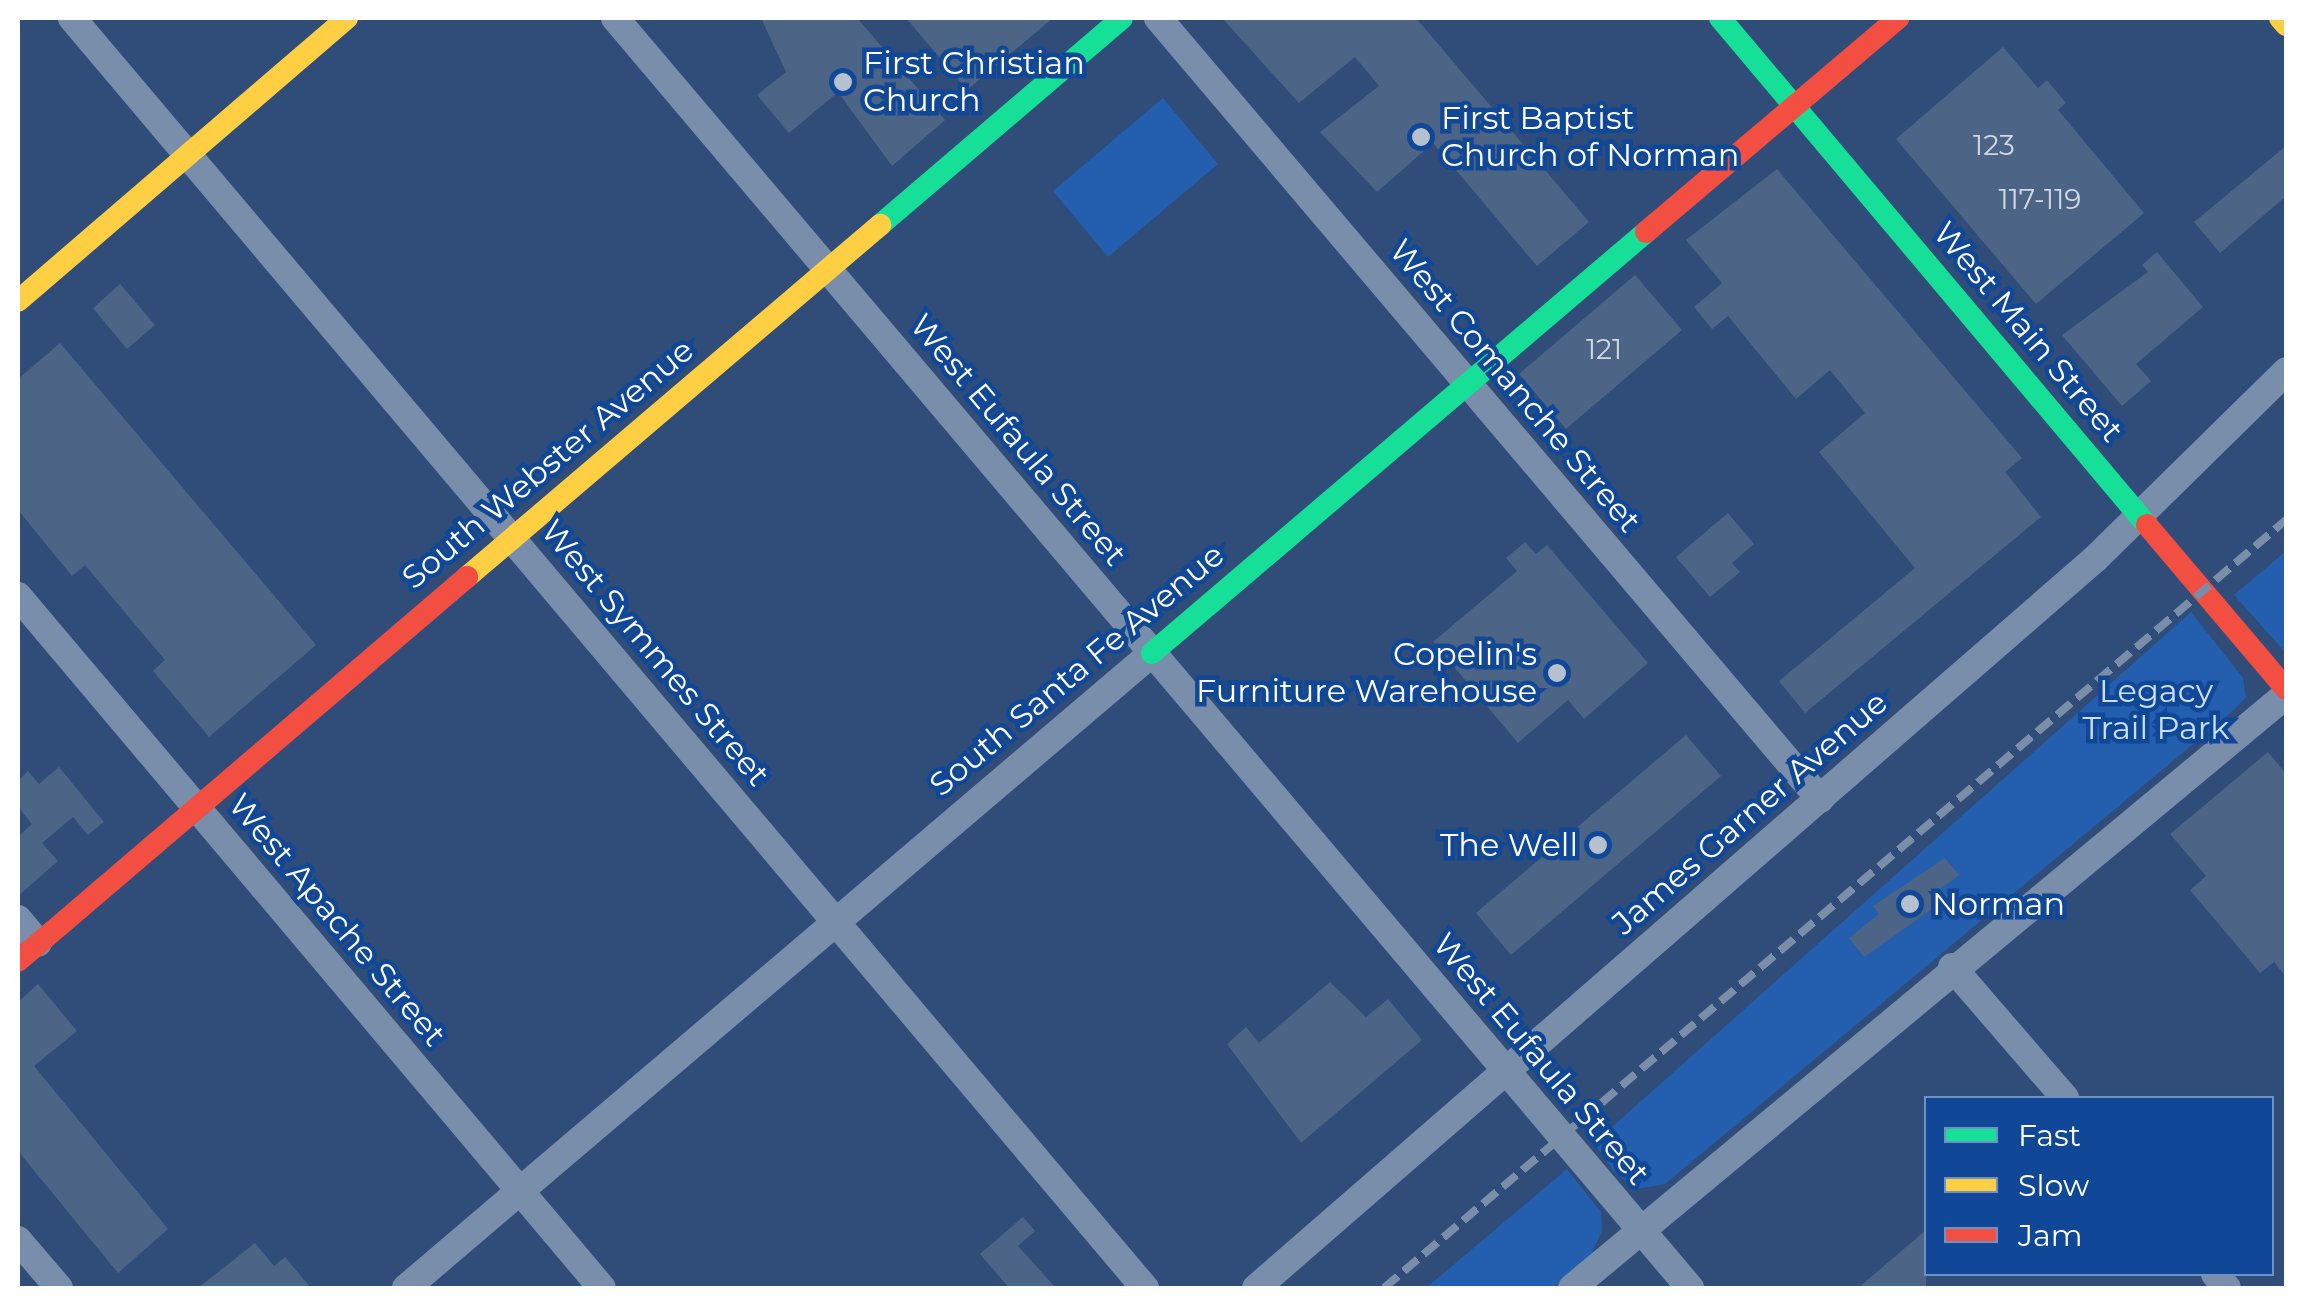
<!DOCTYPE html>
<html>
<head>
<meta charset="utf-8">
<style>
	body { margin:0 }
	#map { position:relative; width:2304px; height:1306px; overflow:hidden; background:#2f4d78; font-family:Montserrat,sans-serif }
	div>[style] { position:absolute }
	.green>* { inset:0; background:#245eae }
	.building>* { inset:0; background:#4c6587 }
	.street>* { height:28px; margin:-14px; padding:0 14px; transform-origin:14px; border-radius:14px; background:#788eab }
	.fast>* { height:22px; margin:-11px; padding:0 11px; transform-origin:11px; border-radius:11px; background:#16e098 }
	.slow>* { height:22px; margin:-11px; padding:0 11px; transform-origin:11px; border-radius:11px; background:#ffcf43 }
	.jam>* { height:22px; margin:-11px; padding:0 11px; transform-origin:11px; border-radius:11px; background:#f24e42 }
	.rail>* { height:8px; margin-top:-4px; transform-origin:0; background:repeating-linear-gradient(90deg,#7a8eaa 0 18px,transparent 0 26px) }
	.dots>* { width:28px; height:28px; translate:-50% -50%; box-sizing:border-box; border:5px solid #104897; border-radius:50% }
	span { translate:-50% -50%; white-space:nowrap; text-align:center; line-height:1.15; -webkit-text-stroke:9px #104897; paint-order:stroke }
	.number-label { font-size:28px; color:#d2d8e1 }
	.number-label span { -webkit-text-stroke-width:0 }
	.poi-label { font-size:32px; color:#fff }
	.left { translate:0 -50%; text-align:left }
	.right { translate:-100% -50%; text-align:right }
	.street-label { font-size:32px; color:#fff }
	.park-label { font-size:32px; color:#c8dffe }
	.frame { position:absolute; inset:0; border:20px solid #fff; pointer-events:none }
	.legend { position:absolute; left:1924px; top:1096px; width:350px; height:180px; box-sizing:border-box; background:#104897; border:2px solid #7091c1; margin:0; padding:12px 18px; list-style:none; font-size:30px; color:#fff }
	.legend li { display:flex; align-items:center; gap:20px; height:50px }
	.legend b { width:50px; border:2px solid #7091c1 }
</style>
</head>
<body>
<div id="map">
	<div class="green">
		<div style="clip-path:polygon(1163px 98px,1218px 164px,1108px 257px,1053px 191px)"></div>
		<div style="clip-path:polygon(2286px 551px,2286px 653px,2234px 595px)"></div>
		<div style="clip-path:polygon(2191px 612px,2243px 678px,2246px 697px,2234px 710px,1665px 1184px,1638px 1189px,1615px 1173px,1594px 1143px)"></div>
		<div style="clip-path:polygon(1567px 1169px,1601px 1212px,1602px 1231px,1591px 1255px,1553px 1288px,1426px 1288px)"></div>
	</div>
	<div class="building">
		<div style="clip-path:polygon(761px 18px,857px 18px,945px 120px,892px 166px,838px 92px,789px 133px,757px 95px,786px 72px)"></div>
		<div style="clip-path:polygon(906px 18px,1053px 18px,967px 90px)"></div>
		<div style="clip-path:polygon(1222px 18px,1416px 18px,1589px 222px,1537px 266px,1433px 143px,1377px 192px,1320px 132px,1379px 86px,1355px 57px,1299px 103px)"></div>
		<div style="clip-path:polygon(2003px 47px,2038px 88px,2047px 80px,2066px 103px,2058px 110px,2144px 213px,2036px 304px,1896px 139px)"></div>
		<div style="clip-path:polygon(2286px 146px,2286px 196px,2220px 253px,2194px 222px)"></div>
		<div style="clip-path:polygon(1777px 169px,2022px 458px,2005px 472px,2041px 517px,1805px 713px,1779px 681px,1915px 568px,1819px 452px,1865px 413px,1830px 370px,1796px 399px,1728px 316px,1712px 329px,1694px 307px,1722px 283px,1686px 240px)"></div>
		<div style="clip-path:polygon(2157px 252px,2203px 307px,2136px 364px,2151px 381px,2122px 406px,2062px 335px,2148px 272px,2142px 265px)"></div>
		<div style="clip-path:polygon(1635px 275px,1682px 330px,1566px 429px,1519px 374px)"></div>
		<div style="clip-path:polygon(120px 284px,155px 325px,127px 349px,93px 308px)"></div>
		<div style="clip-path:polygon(60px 343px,316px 645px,209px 737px,153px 671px,165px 660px,85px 565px,72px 576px,18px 510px,18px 379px)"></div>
		<div style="clip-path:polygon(1728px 513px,1754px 544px,1732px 563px,1740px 572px,1710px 597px,1676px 557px)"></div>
		<div style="clip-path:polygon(1525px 542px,1536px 554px,1547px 545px,1648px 663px,1584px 719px,1568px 700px,1518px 743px,1433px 642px,1517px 571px,1506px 558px)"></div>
		<div style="clip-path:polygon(1686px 735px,1721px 776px,1511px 955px,1476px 913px)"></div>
		<div style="clip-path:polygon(2268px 752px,2286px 774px,2286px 977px,2274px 962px,2260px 973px,2190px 890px,2206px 876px,2170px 834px)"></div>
		<div style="clip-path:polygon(59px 767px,104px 822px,88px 835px,73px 817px,42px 843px,58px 861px,18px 896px,18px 837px,32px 824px,18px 807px,18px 781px,28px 771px,39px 784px)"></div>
		<div style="clip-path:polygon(1945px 858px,1959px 875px,1941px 889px,1948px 898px,1864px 957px,1849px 938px,1879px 914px,1873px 906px)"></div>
		<div style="clip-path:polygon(1330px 982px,1366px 1017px,1388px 999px,1422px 1040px,1301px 1143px,1227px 1044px,1246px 1027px,1259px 1043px)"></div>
		<div style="clip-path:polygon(38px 984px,77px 1031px,34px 1066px,168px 1229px,118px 1273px,18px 1151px,18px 1002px)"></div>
		<div style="clip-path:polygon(1023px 1217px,1035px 1231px,1018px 1246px,1056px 1288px,1009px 1288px,980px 1254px)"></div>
		<div style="clip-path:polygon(1926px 1230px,1926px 1288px,1858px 1288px)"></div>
		<div style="clip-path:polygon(255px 1243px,274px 1266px,285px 1257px,311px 1288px,198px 1288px)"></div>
	</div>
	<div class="street">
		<div style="left:72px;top:18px;width:1663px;rotate:49.81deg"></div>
		<div style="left:615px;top:18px;width:1664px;rotate:49.75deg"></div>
		<div style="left:1158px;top:18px;width:1024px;rotate:49.71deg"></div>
		<div style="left:18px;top:596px;width:905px;rotate:49.84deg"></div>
		<div style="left:18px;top:919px;width:31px;rotate:50deg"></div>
		<div style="left:1952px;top:967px;width:173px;rotate:49.2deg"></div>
		<div style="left:18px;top:1240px;width:63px;rotate:49.5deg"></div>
		<div style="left:2215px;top:1274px;width:18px;rotate:49deg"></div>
		<div style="left:406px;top:1288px;width:980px;rotate:-40.4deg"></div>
		<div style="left:1256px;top:1288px;width:1111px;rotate:-40.99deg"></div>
		<div style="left:2095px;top:559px;width:268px;rotate:-44.5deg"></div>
		<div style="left:1572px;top:1288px;width:928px;rotate:-39.71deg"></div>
	</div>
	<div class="fast">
		<div style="left:1720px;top:18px;width:663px;rotate:49.9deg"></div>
		<div style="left:880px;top:225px;width:318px;rotate:-40.5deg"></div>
		<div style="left:1152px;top:653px;width:649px;rotate:-40.44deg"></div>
	</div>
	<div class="slow">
		<div style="left:2280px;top:18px;width:9px;rotate:49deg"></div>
		<div style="left:18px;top:301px;width:434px;rotate:-40.7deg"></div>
		<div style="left:467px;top:577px;width:543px;rotate:-40.44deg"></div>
	</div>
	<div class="jam">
		<div style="left:1646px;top:232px;width:331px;rotate:-40.3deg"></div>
		<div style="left:2147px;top:525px;width:215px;rotate:49.7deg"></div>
		<div style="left:18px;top:961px;width:591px;rotate:-40.54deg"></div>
	</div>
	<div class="rail">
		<div style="left:1384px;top:1288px;width:1185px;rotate:-40.41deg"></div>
	</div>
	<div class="dots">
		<div style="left:843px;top:82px;background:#b6c1d0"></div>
		<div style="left:1421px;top:137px;background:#b6c1d0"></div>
		<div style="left:1557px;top:673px;background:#b6c1d0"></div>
		<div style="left:1598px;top:845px;background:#b6c1d0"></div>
		<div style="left:1910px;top:904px;background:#b6c1d0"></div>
	</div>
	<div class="number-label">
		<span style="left:1994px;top:145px">123</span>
		<span style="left:2040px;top:199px">117-119</span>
		<span style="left:1604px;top:349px">121</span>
	</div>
	<div class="poi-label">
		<span class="left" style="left:863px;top:82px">First Christian<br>Church</span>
		<span class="left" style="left:1441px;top:137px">First Baptist<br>Church of Norman</span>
		<span class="right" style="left:1537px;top:673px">Copelin's<br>Furniture Warehouse</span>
		<span class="right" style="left:1578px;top:845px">The Well</span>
		<span class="left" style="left:1932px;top:904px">Norman</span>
	</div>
	<div class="street-label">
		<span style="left:2028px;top:332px;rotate:50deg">West Main Street</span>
		<span style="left:1515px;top:386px;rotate:50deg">West Comanche Street</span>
		<span style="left:1018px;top:440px;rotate:50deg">West Eufaula Street</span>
		<span style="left:548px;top:464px;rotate:-40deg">South Webster Avenue</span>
		<span style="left:655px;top:653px;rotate:50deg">West Symmes Street</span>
		<span style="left:1077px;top:670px;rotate:-40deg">South Santa Fe Avenue</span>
		<span style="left:1750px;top:813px;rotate:-41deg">James Garner Avenue</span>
		<span style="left:337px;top:920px;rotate:50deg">West Apache Street</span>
		<span style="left:1541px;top:1059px;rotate:50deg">West Eufaula Street</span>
	</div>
	<div class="park-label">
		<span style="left:2156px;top:710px">Legacy<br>Trail Park</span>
	</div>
	<div class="frame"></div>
	<ul class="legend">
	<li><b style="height:12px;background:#16e098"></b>Fast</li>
	<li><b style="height:12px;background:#ffcf43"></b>Slow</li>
	<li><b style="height:12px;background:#f24e42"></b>Jam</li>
	</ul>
</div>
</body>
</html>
